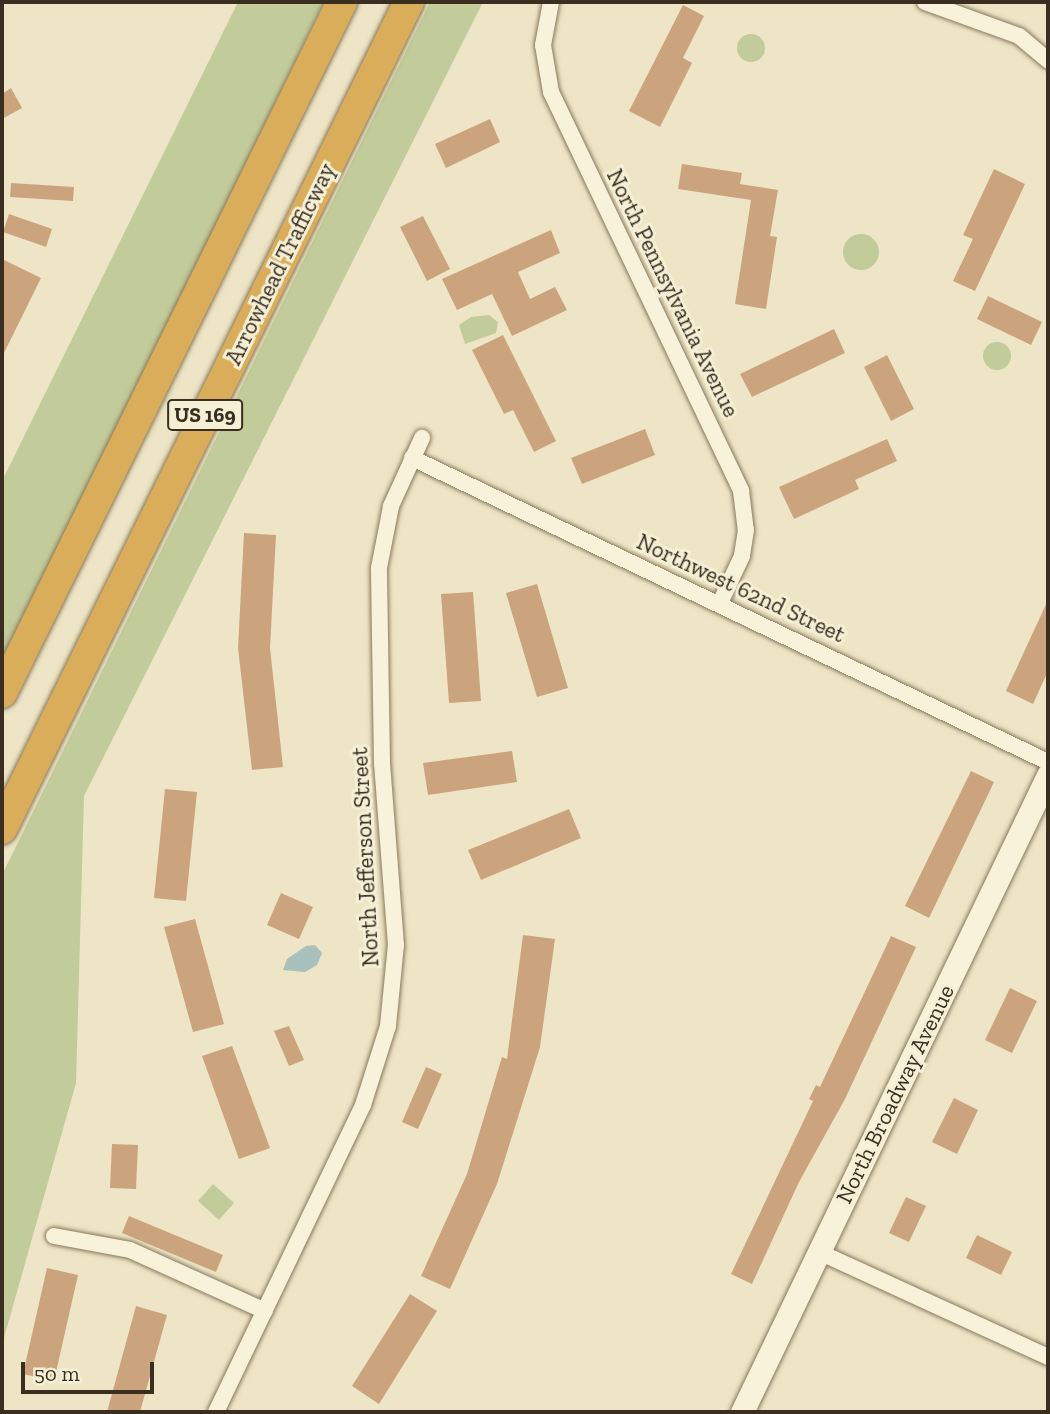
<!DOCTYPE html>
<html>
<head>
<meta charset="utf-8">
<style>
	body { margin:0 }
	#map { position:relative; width:1050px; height:1414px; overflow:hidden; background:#ede5c6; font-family:"Zilla Slab",serif }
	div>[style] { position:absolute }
	.green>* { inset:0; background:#c2cc9a }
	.round { border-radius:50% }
	.water>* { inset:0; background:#a8c1bc }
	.building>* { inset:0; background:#cba47d }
	.roads { filter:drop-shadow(0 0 2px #89785c) drop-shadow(0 0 2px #89785c) }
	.street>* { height:16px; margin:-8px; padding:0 8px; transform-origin:8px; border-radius:8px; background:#f8f2da }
	.secondary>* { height:23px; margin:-11.5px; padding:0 11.5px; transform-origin:11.5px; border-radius:11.5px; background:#f8f2da }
	.highway>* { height:30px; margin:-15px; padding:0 15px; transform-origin:15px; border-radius:15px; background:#daad5a }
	span { translate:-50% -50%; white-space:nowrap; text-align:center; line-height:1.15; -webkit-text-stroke:6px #f5efd6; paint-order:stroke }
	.shield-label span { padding:2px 5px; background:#f5efd6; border:2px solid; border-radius:5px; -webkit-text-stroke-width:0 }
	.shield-label { font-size:21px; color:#392e20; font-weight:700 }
	.street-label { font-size:23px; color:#392e20 }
	.frame { position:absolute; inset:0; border:4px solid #392e20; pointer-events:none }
	.scale { position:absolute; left:21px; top:1362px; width:133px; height:32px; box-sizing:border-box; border:4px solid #392e20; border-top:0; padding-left:9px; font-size:21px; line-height:24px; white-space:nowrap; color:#392e20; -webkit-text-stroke:5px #f5efd6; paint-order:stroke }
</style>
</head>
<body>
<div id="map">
	<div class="green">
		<div style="clip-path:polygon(238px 2px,324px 2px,2px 665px,2px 481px)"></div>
		<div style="clip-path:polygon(430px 2px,483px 2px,84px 796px,76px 1083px,2px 1345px,2px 875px)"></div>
		<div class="round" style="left:737px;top:34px;width:28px;height:28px"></div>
		<div class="round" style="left:843px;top:234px;width:36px;height:36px"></div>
		<div style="clip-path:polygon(489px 315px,498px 322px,496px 333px,465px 344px,459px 325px,471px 317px)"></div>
		<div class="round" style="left:983px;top:342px;width:28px;height:28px"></div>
		<div style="clip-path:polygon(213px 1184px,234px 1203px,219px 1220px,198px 1201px)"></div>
	</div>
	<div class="water">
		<div style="clip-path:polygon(315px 945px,322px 953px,317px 965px,305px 972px,283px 970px,287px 959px,306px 946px)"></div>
	</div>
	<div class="building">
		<div style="clip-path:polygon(683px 5px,704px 16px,683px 58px,692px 63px,660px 127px,629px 111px)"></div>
		<div style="clip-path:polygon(11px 88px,22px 108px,2px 119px,2px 94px)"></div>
		<div style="clip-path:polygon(490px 119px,500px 142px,446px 168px,435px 144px)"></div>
		<div style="clip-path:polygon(682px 164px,742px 173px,740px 184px,778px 190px,770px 236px,777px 237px,766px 309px,735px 304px,751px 200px,678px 189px)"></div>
		<div style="clip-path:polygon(994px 169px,1025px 184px,975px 291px,953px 281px,973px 239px,963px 235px)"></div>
		<div style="clip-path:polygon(11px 183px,74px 187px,73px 201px,10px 197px)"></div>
		<div style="clip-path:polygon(9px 214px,52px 229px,46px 247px,3px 232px)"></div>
		<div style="clip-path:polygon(423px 216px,450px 269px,427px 281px,400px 227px)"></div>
		<div style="clip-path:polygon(551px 230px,560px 253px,518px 272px,530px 299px,555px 287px,567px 310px,512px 336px,492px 294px,457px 310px,442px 279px)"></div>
		<div style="clip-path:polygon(2px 259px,41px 278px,2px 357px)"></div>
		<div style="clip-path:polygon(988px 296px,1042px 322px,1031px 345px,977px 319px)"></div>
		<div style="clip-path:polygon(834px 329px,845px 353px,752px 397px,740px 374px)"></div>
		<div style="clip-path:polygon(503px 335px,556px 441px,534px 452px,513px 410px,504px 414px,472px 350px)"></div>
		<div style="clip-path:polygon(887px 355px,914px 409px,891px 421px,864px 367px)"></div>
		<div style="clip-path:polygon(645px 429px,655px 455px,582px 484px,571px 458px)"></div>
		<div style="clip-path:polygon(887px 439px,897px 461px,855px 480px,859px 489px,794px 519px,779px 487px)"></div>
		<div style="clip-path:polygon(244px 533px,276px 535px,270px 648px,283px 767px,252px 770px,238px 648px)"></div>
		<div style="clip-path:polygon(537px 584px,568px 688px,537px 697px,506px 593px)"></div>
		<div style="clip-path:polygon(473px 592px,481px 701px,449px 703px,441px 594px)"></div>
		<div style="clip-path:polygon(1048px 600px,1048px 671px,1033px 704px,1006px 691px)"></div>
		<div style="clip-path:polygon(512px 751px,517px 782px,428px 795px,423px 763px)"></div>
		<div style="clip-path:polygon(971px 771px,994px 782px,929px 918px,905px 906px)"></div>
		<div style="clip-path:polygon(165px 789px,197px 792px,186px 901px,154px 898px)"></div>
		<div style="clip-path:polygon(569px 809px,581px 838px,481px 880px,468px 850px)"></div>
		<div style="clip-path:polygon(281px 893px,313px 907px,299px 939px,267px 925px)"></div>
		<div style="clip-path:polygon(195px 919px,224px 1024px,193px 1032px,164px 927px)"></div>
		<div style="clip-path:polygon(523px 935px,555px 939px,540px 1047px,497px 1184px,450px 1289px,421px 1276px,467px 1174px,502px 1057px,507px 1059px)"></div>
		<div style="clip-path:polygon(891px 936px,916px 947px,845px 1099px,799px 1182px,752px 1284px,731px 1274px,813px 1101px,809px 1099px,816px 1085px,820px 1087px)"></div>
		<div style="clip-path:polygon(1010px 988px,1037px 1001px,1012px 1053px,985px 1040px)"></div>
		<div style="clip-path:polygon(289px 1026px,304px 1060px,289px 1066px,274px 1031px)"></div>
		<div style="clip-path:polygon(232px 1046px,270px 1148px,239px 1159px,202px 1056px)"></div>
		<div style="clip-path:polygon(426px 1067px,442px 1074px,418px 1129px,402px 1122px)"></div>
		<div style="clip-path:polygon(954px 1098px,978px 1110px,957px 1154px,932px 1142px)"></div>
		<div style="clip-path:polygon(112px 1144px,138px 1145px,136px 1189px,110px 1188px)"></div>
		<div style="clip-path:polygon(906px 1197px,926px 1206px,909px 1242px,889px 1233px)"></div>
		<div style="clip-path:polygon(129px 1216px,223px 1255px,216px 1272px,122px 1233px)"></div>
		<div style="clip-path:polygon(977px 1235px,1012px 1252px,1001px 1275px,966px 1258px)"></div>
		<div style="clip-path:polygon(47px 1268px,78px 1275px,54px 1381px,23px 1374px)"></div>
		<div style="clip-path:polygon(410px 1294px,437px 1311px,379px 1404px,352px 1386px)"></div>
		<div style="clip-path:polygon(136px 1306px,167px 1315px,140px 1412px,107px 1412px)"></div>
	</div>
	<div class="roads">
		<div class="street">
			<div style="left:551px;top:2px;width:44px;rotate:100.5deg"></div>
			<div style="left:543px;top:45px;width:48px;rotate:80.3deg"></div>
			<div style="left:551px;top:92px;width:442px;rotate:64.5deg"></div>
			<div style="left:741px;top:491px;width:39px;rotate:83deg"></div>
			<div style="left:746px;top:530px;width:26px;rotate:99deg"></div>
			<div style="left:742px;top:556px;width:52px;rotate:115.1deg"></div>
			<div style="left:925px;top:2px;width:100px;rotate:19.9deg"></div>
			<div style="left:1019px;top:36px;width:38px;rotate:40deg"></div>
			<div style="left:412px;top:458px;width:705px;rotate:25.55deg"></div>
			<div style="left:54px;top:1236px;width:77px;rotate:10.4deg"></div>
			<div style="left:130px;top:1250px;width:148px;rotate:24.3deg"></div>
			<div style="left:819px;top:1252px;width:252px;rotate:24.6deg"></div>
			<div style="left:216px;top:1412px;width:340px;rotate:-64.4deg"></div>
			<div style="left:363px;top:1105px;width:83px;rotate:-72.4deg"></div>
			<div style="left:388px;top:1026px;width:81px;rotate:-84.4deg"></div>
			<div style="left:396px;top:945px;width:182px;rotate:-94.4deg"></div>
			<div style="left:382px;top:764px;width:196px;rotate:-90.9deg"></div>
			<div style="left:379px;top:568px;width:63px;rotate:-79deg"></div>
			<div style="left:391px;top:506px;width:75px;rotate:-65.5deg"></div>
		</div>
		<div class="secondary">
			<div style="left:742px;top:1412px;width:707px;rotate:-64.34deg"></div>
		</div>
		<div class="highway">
			<div style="left:2px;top:693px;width:770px;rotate:-63.8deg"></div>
			<div style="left:2px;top:829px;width:922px;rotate:-63.8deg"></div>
		</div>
	</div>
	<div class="shield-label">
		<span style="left:205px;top:415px">US 169</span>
	</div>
	<div class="street-label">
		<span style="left:280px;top:264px;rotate:-64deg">Arrowhead Trafficway</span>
		<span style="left:673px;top:293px;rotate:64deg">North Pennsylvania Avenue</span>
		<span style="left:741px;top:588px;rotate:25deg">Northwest 62nd Street</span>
		<span style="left:365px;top:857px;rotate:-93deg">North Jefferson Street</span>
		<span style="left:895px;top:1094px;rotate:-64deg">North Broadway Avenue</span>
	</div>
	<div class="frame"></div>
	<div class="scale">50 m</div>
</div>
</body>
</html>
